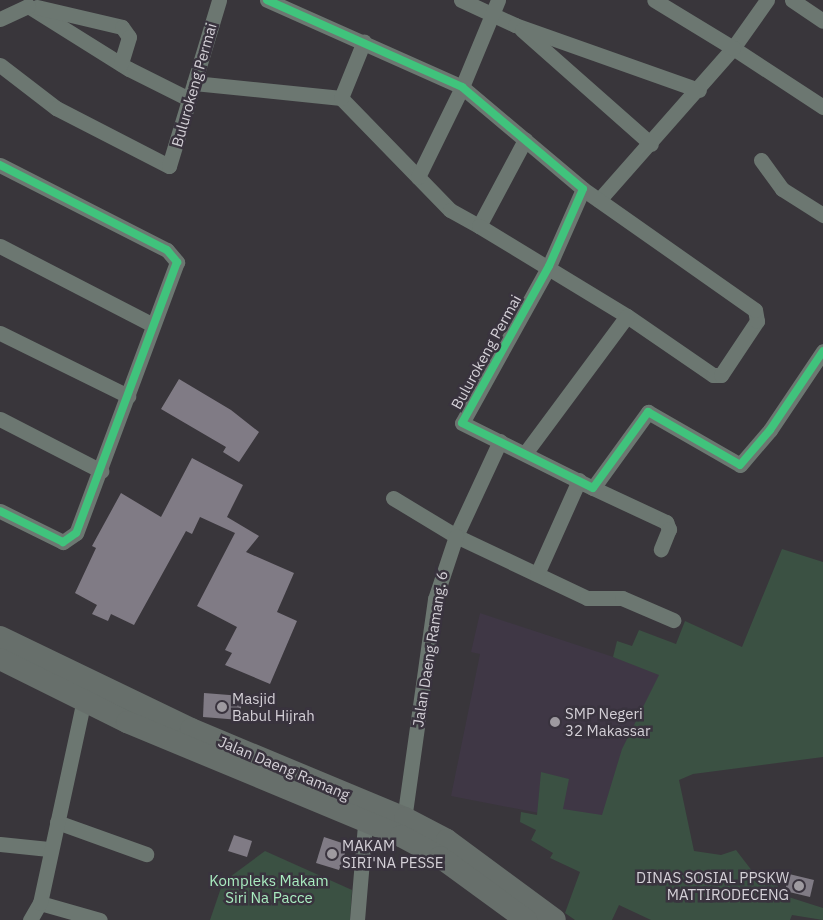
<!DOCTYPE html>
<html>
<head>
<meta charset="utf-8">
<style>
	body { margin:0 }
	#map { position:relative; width:823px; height:920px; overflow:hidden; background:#39363b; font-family:"IBM Plex Sans",sans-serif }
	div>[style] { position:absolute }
	.built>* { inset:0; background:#3f3745 }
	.green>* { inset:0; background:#3b5143 }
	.building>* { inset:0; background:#807b85 }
	.street>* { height:15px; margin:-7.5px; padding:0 7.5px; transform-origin:7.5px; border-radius:7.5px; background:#6c7771 }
	.secondary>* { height:22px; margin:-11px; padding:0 11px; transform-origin:11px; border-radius:11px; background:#676f6b }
	.cycleway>* { height:8px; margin:-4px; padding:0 4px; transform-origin:4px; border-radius:4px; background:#40c37c }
	.dots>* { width:14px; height:14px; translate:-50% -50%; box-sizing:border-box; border:2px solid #39333e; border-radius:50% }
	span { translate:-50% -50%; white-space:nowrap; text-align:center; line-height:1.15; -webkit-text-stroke:5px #39333e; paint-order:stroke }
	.street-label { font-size:15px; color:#d4d0d7 }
	.poi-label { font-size:15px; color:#d4d0d7 }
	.left { translate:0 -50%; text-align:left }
	.right { translate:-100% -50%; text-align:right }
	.park-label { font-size:15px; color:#a9ecc0 }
</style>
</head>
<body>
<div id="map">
	<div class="built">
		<div style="clip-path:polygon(480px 613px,662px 673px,601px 825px,451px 796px,480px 654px,471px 652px)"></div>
	</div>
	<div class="green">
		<div style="clip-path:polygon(782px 549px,823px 562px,823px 757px,693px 774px,679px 780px,694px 851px,721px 855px,736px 850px,756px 876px,779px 883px,776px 893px,823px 908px,823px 920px,792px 915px,790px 920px,651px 920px,619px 905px,612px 920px,575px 920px,565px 913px,580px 872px,550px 858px,553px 853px,531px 840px,536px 830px,520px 822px,521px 812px,537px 815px,541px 772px,569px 779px,563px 809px,602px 815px,622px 749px,659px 675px,613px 657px,617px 641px,632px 646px,639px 630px,676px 644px,685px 621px,742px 647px)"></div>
		<div style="clip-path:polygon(265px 851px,352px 890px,350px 920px,210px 920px,223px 882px)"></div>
	</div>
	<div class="building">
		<div style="clip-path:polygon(179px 379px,231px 410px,259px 432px,239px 462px,223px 452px,226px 447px,161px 409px)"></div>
		<div style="clip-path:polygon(192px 458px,243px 485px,227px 517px,259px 536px,246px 552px,294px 573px,277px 612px,297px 621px,270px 684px,225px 665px,232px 653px,225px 650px,237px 627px,197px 606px,235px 533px,200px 517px,192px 534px,186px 531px,134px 625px,111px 614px,108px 621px,92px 614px,97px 605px,75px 593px,96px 548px,92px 546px,121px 493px,161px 517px)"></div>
		<div style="clip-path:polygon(204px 693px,242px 696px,240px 720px,203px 717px)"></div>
		<div style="clip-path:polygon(234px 835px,252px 841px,247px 857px,228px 851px)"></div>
		<div style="clip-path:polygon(324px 837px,348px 845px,339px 870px,316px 863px)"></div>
		<div style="clip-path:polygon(789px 874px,814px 880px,810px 897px,785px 891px)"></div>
	</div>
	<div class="street">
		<div style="left:267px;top:0;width:214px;rotate:24deg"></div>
		<div style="left:462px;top:87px;width:158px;rotate:40.1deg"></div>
		<div style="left:583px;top:189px;width:84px;rotate:113.8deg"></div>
		<div style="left:549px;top:266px;width:179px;rotate:119deg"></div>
		<div style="left:462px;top:423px;width:146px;rotate:26.4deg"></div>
		<div style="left:593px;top:488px;width:94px;rotate:-54.1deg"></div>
		<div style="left:648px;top:412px;width:106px;rotate:29.9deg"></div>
		<div style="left:740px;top:465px;width:46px;rotate:-49.4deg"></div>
		<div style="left:770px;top:430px;width:95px;rotate:-56.1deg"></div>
		<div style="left:461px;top:0;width:60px;rotate:24.8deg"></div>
		<div style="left:515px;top:25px;width:195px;rotate:19.5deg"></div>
		<div style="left:767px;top:0;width:59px;rotate:125.3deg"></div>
		<div style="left:733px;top:48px;width:108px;rotate:33.2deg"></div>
		<div style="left:792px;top:0;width:37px;rotate:34deg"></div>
		<div style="left:28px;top:6px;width:119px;rotate:32deg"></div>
		<div style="left:129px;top:69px;width:67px;rotate:26.6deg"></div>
		<div style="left:37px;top:7px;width:87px;rotate:13.2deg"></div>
		<div style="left:122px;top:27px;width:12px;rotate:55deg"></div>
		<div style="left:129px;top:37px;width:28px;rotate:107deg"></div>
		<div style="left:0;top:19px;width:31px;rotate:-25deg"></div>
		<div style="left:522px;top:30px;width:172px;rotate:41.5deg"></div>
		<div style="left:0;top:65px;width:71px;rotate:37.5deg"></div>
		<div style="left:56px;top:108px;width:127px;rotate:27.2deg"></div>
		<div style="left:169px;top:166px;width:173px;rotate:-73.2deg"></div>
		<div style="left:194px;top:83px;width:148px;rotate:5.8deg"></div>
		<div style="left:341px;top:98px;width:156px;rotate:45.8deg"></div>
		<div style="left:450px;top:210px;width:33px;rotate:29deg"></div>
		<div style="left:479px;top:226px;width:98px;rotate:-61.9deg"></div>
		<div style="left:341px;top:98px;width:61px;rotate:-68deg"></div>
		<div style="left:761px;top:160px;width:36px;rotate:54deg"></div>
		<div style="left:782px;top:189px;width:49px;rotate:32.4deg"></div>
		<div style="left:0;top:165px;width:187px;rotate:27deg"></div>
		<div style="left:167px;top:250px;width:16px;rotate:50deg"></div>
		<div style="left:177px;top:262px;width:289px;rotate:110.4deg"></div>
		<div style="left:76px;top:533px;width:16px;rotate:145deg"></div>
		<div style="left:63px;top:542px;width:70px;rotate:-153.8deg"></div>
		<div style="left:418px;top:177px;width:100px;rotate:-63.9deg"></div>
		<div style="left:462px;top:87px;width:94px;rotate:-67.5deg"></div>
		<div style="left:599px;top:200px;width:203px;rotate:-48.6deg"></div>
		<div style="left:733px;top:48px;width:92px;rotate:-148.7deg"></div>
		<div style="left:479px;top:226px;width:173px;rotate:31.3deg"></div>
		<div style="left:627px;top:316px;width:104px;rotate:34.5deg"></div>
		<div style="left:713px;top:375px;width:8px"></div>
		<div style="left:721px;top:375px;width:65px;rotate:-56.3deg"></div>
		<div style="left:757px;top:321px;width:11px;rotate:-100deg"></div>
		<div style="left:755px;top:310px;width:210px;rotate:-144.9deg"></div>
		<div style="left:0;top:246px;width:170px;rotate:27.3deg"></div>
		<div style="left:0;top:333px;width:143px;rotate:26.2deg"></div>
		<div style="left:0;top:419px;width:114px;rotate:27.2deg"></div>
		<div style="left:500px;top:441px;width:105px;rotate:114.9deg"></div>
		<div style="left:456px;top:536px;width:145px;rotate:25.3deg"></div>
		<div style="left:587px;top:598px;width:35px"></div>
		<div style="left:622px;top:598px;width:56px;rotate:23.3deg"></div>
		<div style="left:526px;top:452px;width:169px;rotate:-53.4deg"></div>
		<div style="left:593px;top:488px;width:81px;rotate:25deg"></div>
		<div style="left:666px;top:522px;width:8px;rotate:67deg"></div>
		<div style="left:669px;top:529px;width:22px;rotate:112deg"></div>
		<div style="left:393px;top:498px;width:74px;rotate:31.1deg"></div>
		<div style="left:456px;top:536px;width:66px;rotate:108.4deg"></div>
		<div style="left:435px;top:599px;width:230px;rotate:98deg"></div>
		<div style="left:537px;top:574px;width:103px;rotate:-65.9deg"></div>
		<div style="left:57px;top:822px;width:95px;rotate:19.8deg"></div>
		<div style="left:0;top:844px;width:49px;rotate:5.8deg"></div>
		<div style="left:40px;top:903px;width:62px;rotate:15.8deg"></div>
		<div style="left:30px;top:920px;width:20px;rotate:-60deg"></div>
		<div style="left:40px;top:903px;width:208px;rotate:-77.8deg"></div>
		<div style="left:357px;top:920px;width:108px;rotate:-85.2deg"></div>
	</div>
	<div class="secondary">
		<div style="left:0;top:637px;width:212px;rotate:25.7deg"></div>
		<div style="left:191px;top:729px;width:232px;rotate:22.6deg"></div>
		<div style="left:405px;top:818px;width:47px;rotate:27.6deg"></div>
		<div style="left:447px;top:840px;width:134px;rotate:36.5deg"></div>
		<div style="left:0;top:659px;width:142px;rotate:26.4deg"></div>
		<div style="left:127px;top:722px;width:297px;rotate:22.6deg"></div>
		<div style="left:401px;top:836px;width:44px;rotate:28.3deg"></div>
		<div style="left:440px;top:857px;width:107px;rotate:36.2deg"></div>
	</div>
	<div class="cycleway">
		<div style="left:267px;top:0;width:214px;rotate:24deg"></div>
		<div style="left:462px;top:87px;width:158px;rotate:40.1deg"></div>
		<div style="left:583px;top:189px;width:84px;rotate:113.8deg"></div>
		<div style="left:549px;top:266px;width:179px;rotate:119deg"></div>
		<div style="left:462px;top:423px;width:146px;rotate:26.4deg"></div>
		<div style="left:593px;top:488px;width:94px;rotate:-54.1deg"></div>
		<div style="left:648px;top:412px;width:106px;rotate:29.9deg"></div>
		<div style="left:740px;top:465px;width:46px;rotate:-49.4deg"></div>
		<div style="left:770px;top:430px;width:95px;rotate:-56.1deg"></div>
		<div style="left:0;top:165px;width:187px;rotate:27deg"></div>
		<div style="left:167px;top:250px;width:16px;rotate:50deg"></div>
		<div style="left:177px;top:262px;width:289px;rotate:110.4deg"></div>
		<div style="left:76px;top:533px;width:16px;rotate:145deg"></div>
		<div style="left:63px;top:542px;width:70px;rotate:-153.8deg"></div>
	</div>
	<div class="dots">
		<div style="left:222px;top:707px;background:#9e9aa0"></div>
		<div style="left:555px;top:722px;background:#9e9aa0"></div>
		<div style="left:332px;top:854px;background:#9e9aa0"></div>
		<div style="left:799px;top:886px;background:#9e9aa0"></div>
	</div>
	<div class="street-label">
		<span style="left:194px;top:85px;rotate:-74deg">Bulurokeng Permai</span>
		<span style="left:486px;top:352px;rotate:-61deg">Bulurokeng Permai</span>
		<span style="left:430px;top:649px;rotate:-81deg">Jalan Daeng Ramang. 6</span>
		<span style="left:284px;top:768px;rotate:23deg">Jalan Daeng Ramang</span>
	</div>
	<div class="poi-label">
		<span class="left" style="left:232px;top:707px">Masjid<br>Babul Hijrah</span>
		<span class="left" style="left:565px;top:722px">SMP Negeri<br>32 Makassar</span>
		<span class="left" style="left:342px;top:854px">MAKAM<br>SIRI'NA PESSE</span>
		<span class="right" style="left:789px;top:886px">DINAS SOSIAL PPSKW<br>MATTIRODECENG</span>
	</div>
	<div class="park-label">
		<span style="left:269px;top:889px">Kompleks Makam<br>Siri Na Pacce</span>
	</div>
</div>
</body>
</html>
